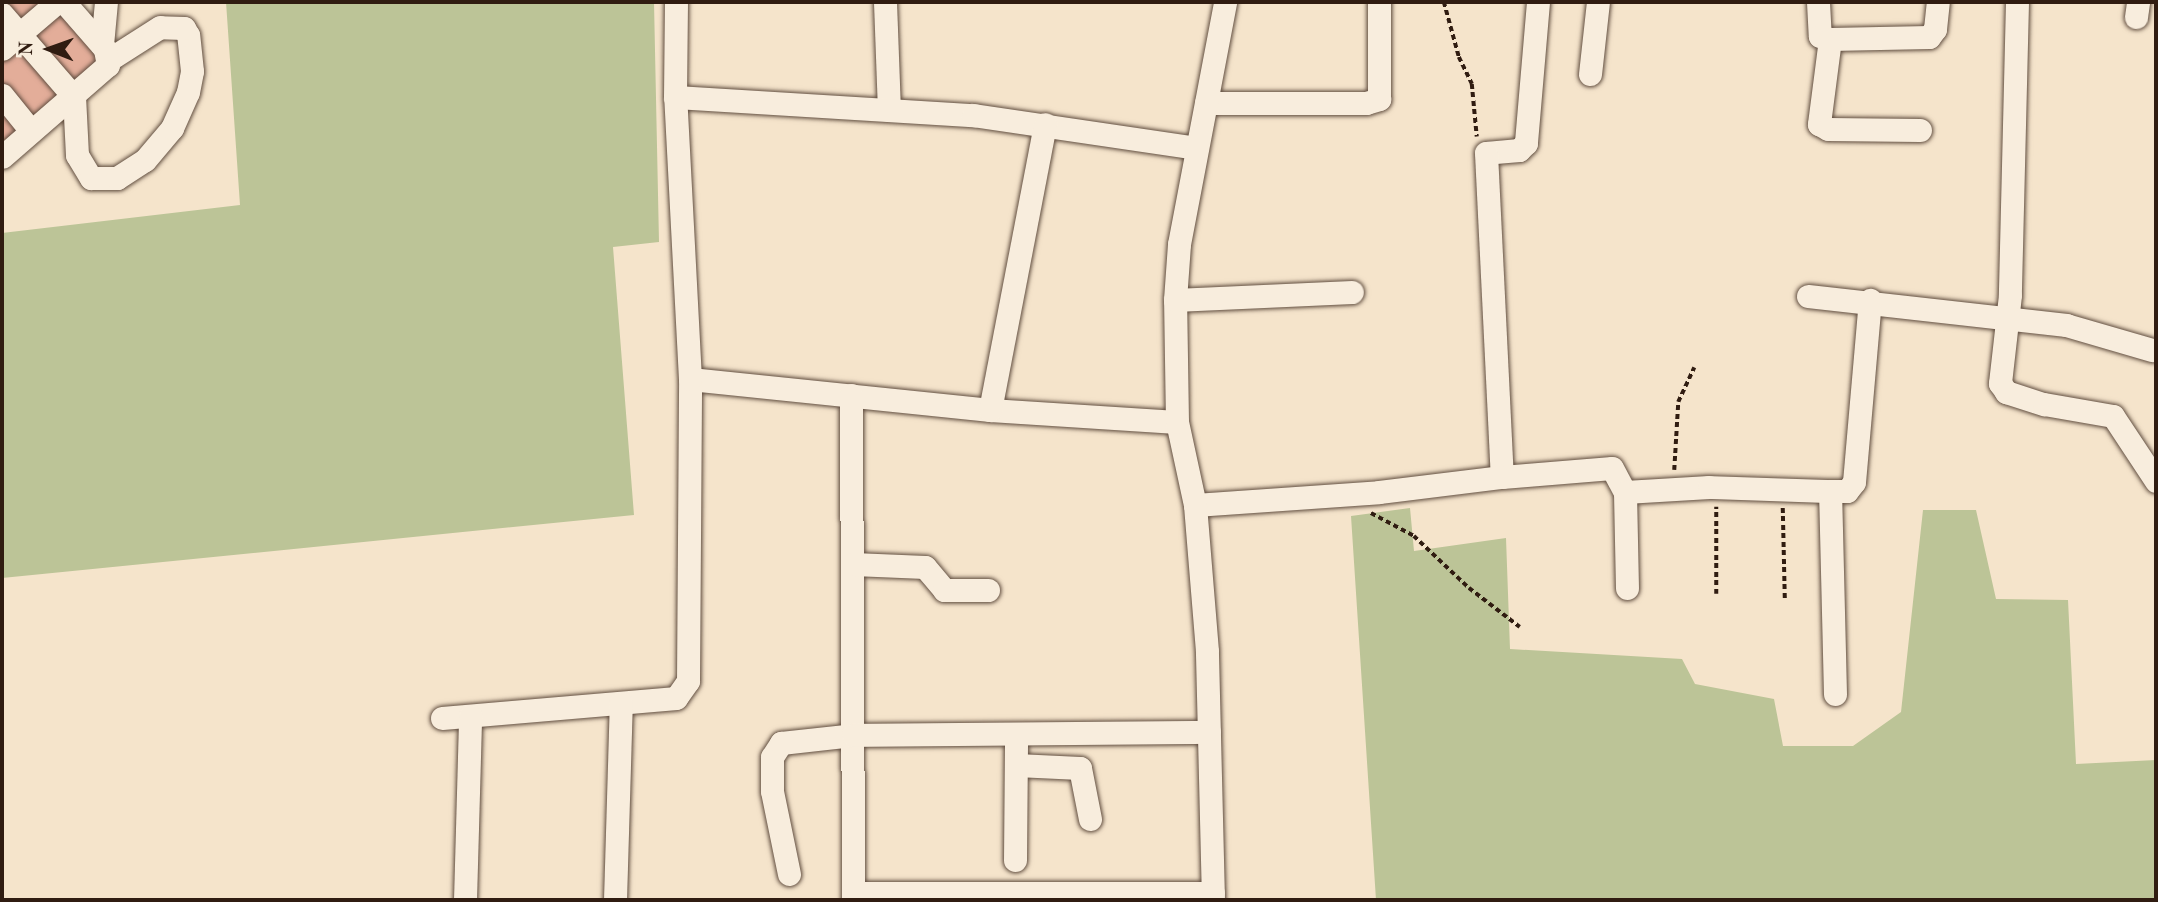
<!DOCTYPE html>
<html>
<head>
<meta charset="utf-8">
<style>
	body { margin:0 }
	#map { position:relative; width:2158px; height:902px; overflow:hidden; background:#f5e4cb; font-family:"Old Standard TT",serif }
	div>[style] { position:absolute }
	.green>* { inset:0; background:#bcc497 }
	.building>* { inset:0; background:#e3ad99 }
	.path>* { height:3.5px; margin-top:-1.75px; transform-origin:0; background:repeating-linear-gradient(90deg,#301c11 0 5px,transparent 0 8.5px) }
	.roads { filter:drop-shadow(0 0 2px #614e40) drop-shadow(0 0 2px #614e40) }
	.minor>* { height:23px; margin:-11.5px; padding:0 11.5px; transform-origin:11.5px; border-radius:11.5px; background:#f8eddd }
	span { translate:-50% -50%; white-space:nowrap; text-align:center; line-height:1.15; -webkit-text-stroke:5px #f8eddd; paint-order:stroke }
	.frame { position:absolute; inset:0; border:4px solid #301c11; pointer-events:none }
	.north { position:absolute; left:14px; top:14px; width:70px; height:70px; -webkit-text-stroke:5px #f8eddd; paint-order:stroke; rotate:271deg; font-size:19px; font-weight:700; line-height:28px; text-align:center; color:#301c11 }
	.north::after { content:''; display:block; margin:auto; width:24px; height:32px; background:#301c11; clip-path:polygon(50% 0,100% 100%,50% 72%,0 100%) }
</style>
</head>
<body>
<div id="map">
	<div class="green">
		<div style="clip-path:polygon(226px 2px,654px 2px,659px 242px,613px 247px,634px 515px,2px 578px,2px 233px,240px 205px)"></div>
		<div style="clip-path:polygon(1410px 508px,1414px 551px,1506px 538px,1510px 649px,1682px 659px,1695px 684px,1774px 699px,1783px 746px,1853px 746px,1901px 712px,1923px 510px,1976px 510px,1996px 599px,2068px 600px,2076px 764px,2156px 760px,2156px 900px,1376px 900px,1351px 516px)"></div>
	</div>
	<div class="building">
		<div style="clip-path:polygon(2px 2px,56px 2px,104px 58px,2px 146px)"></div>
	</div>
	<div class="path">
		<div style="left:1444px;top:2px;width:57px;rotate:74.7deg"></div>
		<div style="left:1459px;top:57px;width:30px;rotate:64deg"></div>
		<div style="left:1472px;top:84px;width:53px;rotate:84.6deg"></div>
		<div style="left:1674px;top:470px;width:68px;rotate:-86.6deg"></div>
		<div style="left:1678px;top:402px;width:38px;rotate:-65deg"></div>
		<div style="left:1783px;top:508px;width:91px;rotate:88.7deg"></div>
		<div style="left:1371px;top:513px;width:49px;rotate:28.1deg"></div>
		<div style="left:1414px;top:536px;width:76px;rotate:43.4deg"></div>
		<div style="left:1469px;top:588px;width:64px;rotate:37.4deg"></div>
		<div style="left:1716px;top:594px;width:87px;rotate:-90deg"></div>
	</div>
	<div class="roads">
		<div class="minor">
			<div style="left:885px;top:2px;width:108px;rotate:87.9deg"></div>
			<div style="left:1538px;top:2px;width:142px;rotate:94.9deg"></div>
			<div style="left:1526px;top:143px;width:10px;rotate:135deg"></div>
			<div style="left:1519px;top:150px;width:33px;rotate:175deg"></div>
			<div style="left:1486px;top:153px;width:324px;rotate:87.2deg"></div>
			<div style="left:1502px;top:477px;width:110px;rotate:-4.7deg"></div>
			<div style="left:1612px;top:468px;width:27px;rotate:62deg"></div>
			<div style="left:1818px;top:2px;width:34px;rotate:87deg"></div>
			<div style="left:1820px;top:36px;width:10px;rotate:17deg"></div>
			<div style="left:1830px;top:39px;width:99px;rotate:-1.2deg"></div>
			<div style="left:1929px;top:37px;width:10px;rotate:-53deg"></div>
			<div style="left:1935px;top:29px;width:27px;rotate:-84deg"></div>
			<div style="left:2017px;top:2px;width:293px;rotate:91.4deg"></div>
			<div style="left:2010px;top:295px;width:89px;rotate:96.5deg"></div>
			<div style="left:2000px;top:383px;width:11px;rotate:56deg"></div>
			<div style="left:2006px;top:392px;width:40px;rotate:18deg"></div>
			<div style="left:2044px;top:404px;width:70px;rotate:9.9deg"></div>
			<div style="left:2113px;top:416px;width:78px;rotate:56.5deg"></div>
			<div style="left:2px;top:14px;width:98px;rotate:49.1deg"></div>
			<div style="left:2136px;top:17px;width:15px;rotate:-82deg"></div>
			<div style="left:1830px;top:39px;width:86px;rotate:97.4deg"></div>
			<div style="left:1819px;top:124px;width:10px;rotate:29deg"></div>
			<div style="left:1828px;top:129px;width:92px;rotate:0.6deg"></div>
			<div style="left:102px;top:45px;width:43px;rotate:-84.7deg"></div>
			<div style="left:2px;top:49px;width:72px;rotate:-40.5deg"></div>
			<div style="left:1590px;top:74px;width:72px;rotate:-83.7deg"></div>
			<div style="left:2px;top:95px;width:36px;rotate:51deg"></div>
			<div style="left:74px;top:96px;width:59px;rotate:87.1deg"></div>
			<div style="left:77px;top:155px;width:27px;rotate:59deg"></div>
			<div style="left:91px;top:178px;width:26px"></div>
			<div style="left:117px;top:178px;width:33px;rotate:-33deg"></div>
			<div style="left:145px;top:160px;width:42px;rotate:-49.8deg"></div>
			<div style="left:172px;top:128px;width:39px;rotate:-66deg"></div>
			<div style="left:188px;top:92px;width:21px;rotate:-79deg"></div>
			<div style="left:192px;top:71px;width:36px;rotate:-96deg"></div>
			<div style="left:188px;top:35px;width:8px;rotate:-120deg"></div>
			<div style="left:184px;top:28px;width:24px;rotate:-178deg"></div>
			<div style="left:160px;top:27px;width:59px;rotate:147.4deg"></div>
			<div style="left:675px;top:97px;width:299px;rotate:3.5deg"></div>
			<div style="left:973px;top:115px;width:226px;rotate:8.4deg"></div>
			<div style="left:1206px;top:103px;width:160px"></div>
			<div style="left:1366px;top:103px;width:14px;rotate:-17deg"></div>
			<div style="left:1379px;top:99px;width:97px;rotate:-90deg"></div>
			<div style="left:2px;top:157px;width:140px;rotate:-41deg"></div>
			<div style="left:108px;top:65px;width:16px;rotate:-101deg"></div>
			<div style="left:105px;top:49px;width:62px;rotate:-131.1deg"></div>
			<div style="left:1808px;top:296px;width:260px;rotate:6.4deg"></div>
			<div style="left:2066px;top:325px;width:90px;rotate:16.2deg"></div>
			<div style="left:1175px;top:300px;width:177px;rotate:-2.6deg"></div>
			<div style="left:690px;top:379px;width:302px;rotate:5.9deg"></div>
			<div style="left:990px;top:410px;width:187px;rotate:3.7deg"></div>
			<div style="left:851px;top:395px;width:505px;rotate:89.77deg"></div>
			<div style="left:990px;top:410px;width:291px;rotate:-79.1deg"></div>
			<div style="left:1195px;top:505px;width:184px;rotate:-4deg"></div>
			<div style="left:1379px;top:492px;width:124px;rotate:-7deg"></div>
			<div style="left:853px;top:564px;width:72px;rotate:2.4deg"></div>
			<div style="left:925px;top:567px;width:30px;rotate:50deg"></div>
			<div style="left:944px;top:590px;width:44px"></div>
			<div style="left:1627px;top:588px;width:96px;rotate:-91.2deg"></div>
			<div style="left:1625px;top:492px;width:84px;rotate:-3.4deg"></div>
			<div style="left:1709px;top:487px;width:121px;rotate:1.9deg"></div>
			<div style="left:1835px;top:694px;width:203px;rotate:-91.4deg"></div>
			<div style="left:1830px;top:491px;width:17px"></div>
			<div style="left:1847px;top:491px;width:11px;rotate:-52deg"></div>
			<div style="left:1854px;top:482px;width:183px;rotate:-85deg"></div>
			<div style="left:442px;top:718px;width:235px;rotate:-4.9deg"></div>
			<div style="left:676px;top:698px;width:21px;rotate:-55deg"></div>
			<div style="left:688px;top:681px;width:302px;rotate:-89.6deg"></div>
			<div style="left:690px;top:379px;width:282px;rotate:-93deg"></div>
			<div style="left:675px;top:97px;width:95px;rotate:-89.4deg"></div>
			<div style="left:1016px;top:765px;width:64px;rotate:2.7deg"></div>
			<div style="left:1080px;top:768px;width:52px;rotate:78.9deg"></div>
			<div style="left:1015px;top:860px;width:125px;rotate:-89.5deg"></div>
			<div style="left:789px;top:874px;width:85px;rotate:-101.6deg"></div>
			<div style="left:772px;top:791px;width:34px;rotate:-90deg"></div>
			<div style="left:772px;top:757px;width:17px;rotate:-57deg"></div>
			<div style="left:781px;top:743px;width:72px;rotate:-6.3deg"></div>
			<div style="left:853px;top:735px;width:356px;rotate:-0.5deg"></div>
			<div style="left:853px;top:893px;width:360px"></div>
			<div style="left:465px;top:900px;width:184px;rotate:-88.4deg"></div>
			<div style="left:615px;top:900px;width:197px;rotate:-88.3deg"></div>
			<div style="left:1213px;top:900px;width:249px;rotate:-91.4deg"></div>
			<div style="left:1207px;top:651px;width:146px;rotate:-94.7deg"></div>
			<div style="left:1195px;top:505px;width:85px;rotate:-102.2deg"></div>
			<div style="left:1177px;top:422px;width:122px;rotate:-90.9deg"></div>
			<div style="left:1175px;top:300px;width:56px;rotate:-85.9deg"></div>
			<div style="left:1179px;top:244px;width:246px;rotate:-79.2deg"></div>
		</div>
	</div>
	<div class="frame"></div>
	<div class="north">N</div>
</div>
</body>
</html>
